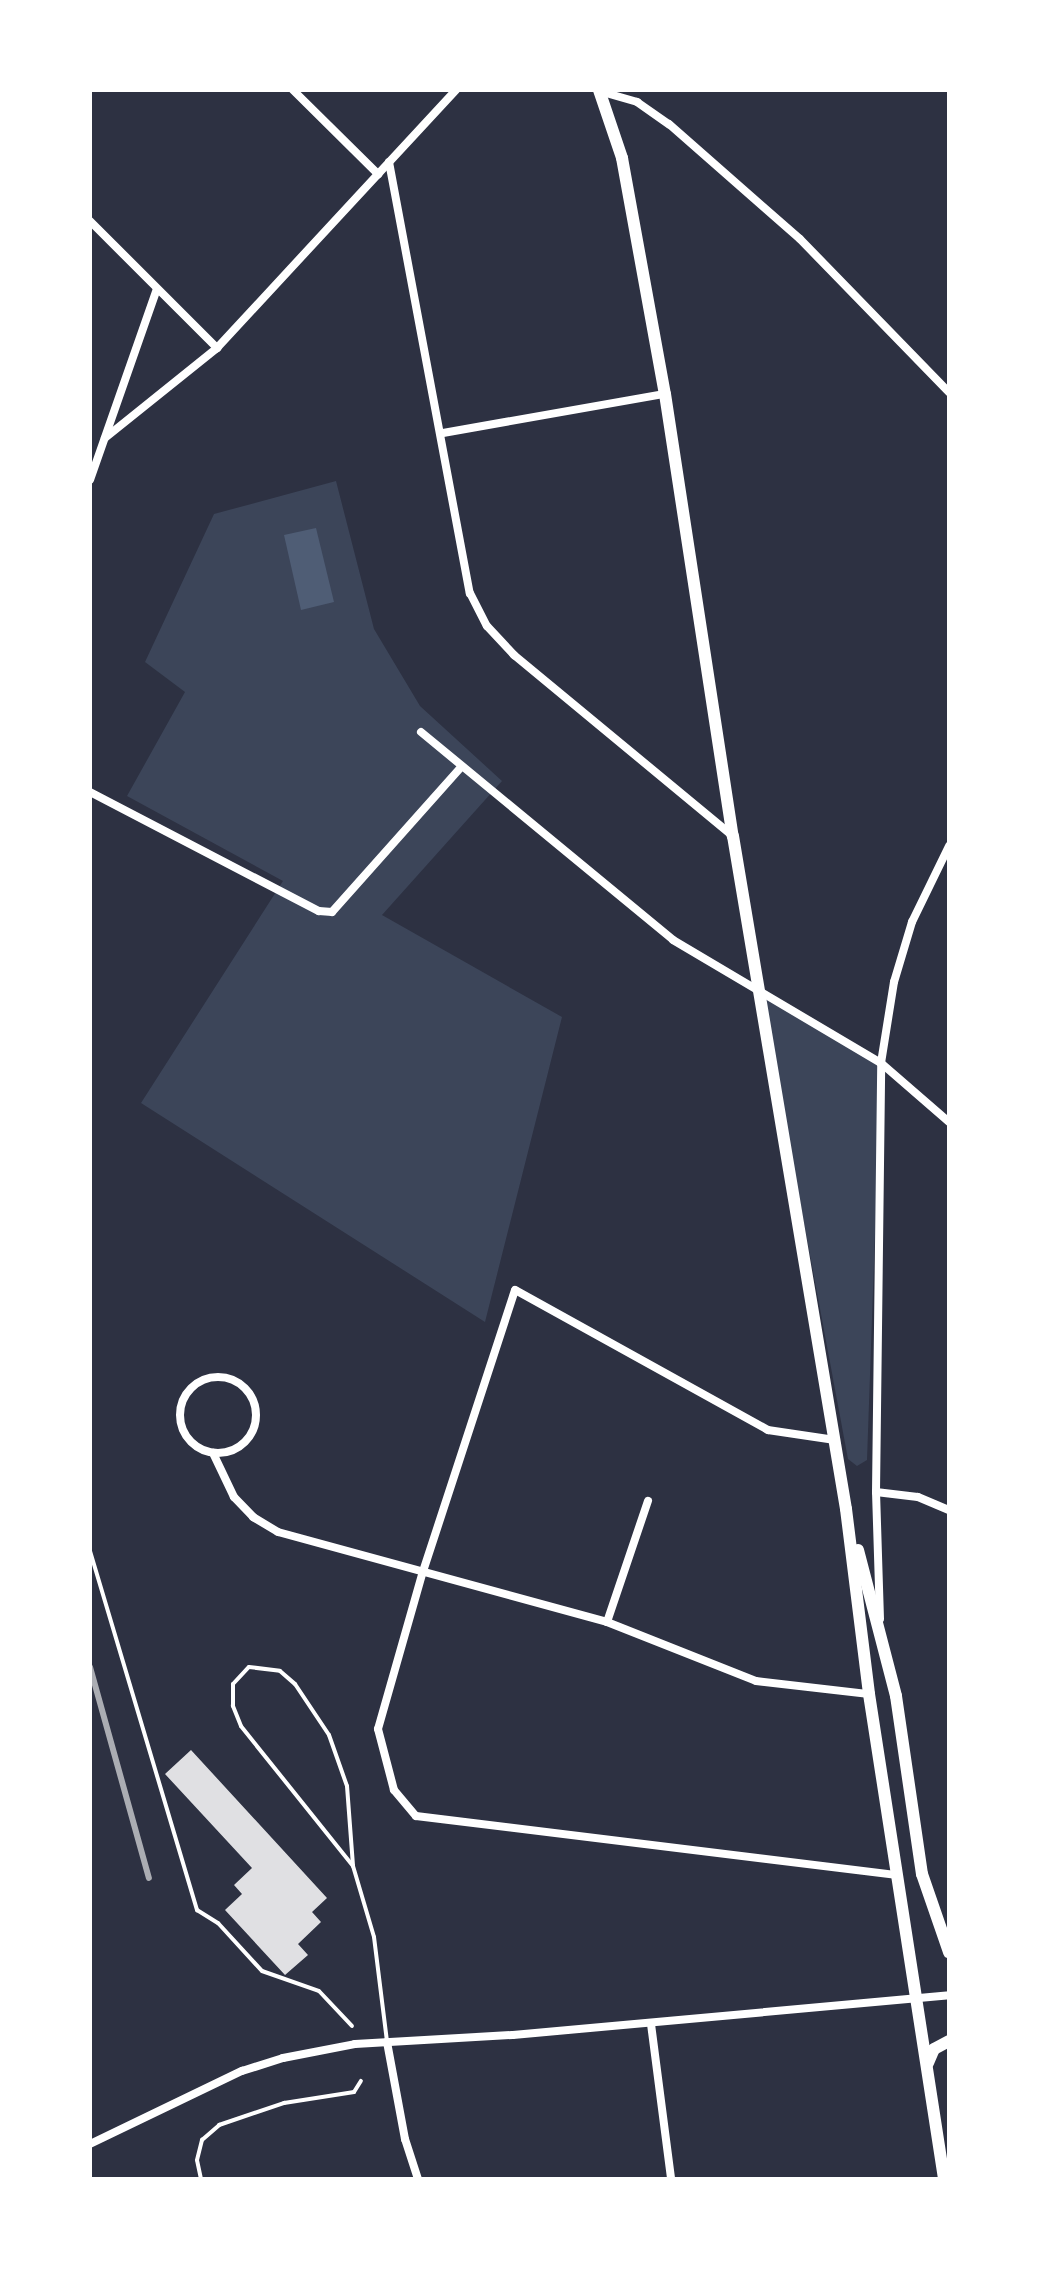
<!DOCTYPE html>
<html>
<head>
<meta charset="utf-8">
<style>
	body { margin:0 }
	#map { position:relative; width:1039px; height:2269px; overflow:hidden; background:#2d3142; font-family:Arial,sans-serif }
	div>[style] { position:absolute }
	.green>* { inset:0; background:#3c4559 }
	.water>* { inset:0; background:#4f5d75 }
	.building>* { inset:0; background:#e0e0e3 }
	.path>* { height:4px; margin:-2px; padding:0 2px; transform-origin:2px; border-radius:2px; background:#fff }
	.service>* { height:4px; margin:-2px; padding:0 2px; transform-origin:2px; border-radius:2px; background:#fff }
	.minor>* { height:8px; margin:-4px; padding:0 4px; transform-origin:4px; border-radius:4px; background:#fff }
	.minor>.ring { margin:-4px; padding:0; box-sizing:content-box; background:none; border:8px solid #fff; border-radius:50% }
	.primary>* { height:12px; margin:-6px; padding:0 6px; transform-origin:6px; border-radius:6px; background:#fff }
	.rail>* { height:6px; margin:-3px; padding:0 3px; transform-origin:3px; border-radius:3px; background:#abadb3 }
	span { translate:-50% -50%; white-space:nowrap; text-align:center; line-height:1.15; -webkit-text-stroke:8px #fff; paint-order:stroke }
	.frame { position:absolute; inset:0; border:92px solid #fff; pointer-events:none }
</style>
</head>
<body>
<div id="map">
	<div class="green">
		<div style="clip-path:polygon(336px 481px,374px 629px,420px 706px,502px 781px,382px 915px,562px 1017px,485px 1322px,141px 1103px,283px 881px,127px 796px,185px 692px,145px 662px,214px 514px)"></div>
		<div style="clip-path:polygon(761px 992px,881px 1063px,867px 1460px,857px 1466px,848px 1459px)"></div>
	</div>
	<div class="water">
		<div style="clip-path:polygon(316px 528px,334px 602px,301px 610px,284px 535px)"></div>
	</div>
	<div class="building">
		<div style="clip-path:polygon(191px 1750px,327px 1898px,312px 1912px,321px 1922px,298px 1944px,308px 1955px,285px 1975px,225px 1910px,242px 1894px,234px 1885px,252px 1868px,165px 1774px)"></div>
	</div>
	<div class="path">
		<div style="left:90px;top:1551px;width:375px;rotate:73.4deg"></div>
		<div style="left:197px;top:1910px;width:25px;rotate:32deg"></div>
		<div style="left:218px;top:1923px;width:65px;rotate:47.5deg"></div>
		<div style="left:262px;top:1971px;width:60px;rotate:19.3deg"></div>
		<div style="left:319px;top:1991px;width:48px;rotate:46.7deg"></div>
		<div style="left:201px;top:2179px;width:19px;rotate:-102deg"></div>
		<div style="left:197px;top:2160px;width:21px;rotate:-76deg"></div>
		<div style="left:202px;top:2140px;width:23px;rotate:-41deg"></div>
		<div style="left:219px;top:2125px;width:69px;rotate:-18.7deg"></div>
		<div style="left:284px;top:2103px;width:71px;rotate:-8.9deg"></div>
		<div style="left:354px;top:2092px;width:13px;rotate:-58deg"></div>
	</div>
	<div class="service">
		<div style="left:353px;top:1866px;width:179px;rotate:-128.7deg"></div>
		<div style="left:241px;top:1726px;width:22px;rotate:-112deg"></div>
		<div style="left:233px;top:1706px;width:22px;rotate:-90deg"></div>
		<div style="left:233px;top:1684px;width:23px;rotate:-47deg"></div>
		<div style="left:249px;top:1667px;width:31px;rotate:7deg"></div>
		<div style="left:280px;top:1671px;width:20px;rotate:41deg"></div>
		<div style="left:295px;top:1684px;width:61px;rotate:56.3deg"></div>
		<div style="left:329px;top:1735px;width:54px;rotate:70.6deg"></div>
		<div style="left:347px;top:1786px;width:80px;rotate:85.7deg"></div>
		<div style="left:353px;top:1866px;width:74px;rotate:73.5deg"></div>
		<div style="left:374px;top:1937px;width:106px;rotate:82.9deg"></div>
	</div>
	<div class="minor">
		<div style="left:293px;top:90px;width:120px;rotate:44.7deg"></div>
		<div style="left:599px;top:91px;width:40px;rotate:16deg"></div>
		<div style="left:637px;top:102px;width:39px;rotate:35deg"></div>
		<div style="left:669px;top:124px;width:174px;rotate:41.3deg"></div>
		<div style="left:800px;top:239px;width:214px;rotate:45.8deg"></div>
		<div style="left:389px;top:162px;width:439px;rotate:79.4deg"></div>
		<div style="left:470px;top:593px;width:37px;rotate:63deg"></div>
		<div style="left:487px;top:626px;width:40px;rotate:47deg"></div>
		<div style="left:514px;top:655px;width:281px;rotate:39.6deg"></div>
		<div style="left:90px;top:221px;width:180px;rotate:45deg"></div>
		<div style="left:443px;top:433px;width:225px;rotate:-10deg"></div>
		<div style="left:105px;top:438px;width:144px;rotate:-38.8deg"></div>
		<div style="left:217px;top:348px;width:352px;rotate:-47.2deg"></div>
		<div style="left:90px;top:480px;width:202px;rotate:-70.7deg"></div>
		<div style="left:421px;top:732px;width:327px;rotate:39.5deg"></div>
		<div style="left:673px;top:940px;width:242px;rotate:30.6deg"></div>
		<div style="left:881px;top:1063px;width:90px;rotate:40.9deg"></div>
		<div style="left:90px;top:792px;width:258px;rotate:27.5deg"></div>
		<div style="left:319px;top:911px;width:13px;rotate:4deg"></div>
		<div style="left:332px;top:912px;width:194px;rotate:-48.3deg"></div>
		<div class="ring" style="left:180px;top:1377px;width:68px;height:68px"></div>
		<div style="left:835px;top:1440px;width:68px;rotate:-171.5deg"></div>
		<div style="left:768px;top:1430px;width:289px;rotate:-151deg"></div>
		<div style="left:515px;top:1290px;width:296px;rotate:108.1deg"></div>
		<div style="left:423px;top:1571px;width:164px;rotate:105.9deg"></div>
		<div style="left:378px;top:1729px;width:63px;rotate:75.3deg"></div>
		<div style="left:394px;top:1790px;width:34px;rotate:50deg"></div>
		<div style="left:416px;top:1816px;width:485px;rotate:7deg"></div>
		<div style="left:213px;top:1453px;width:49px;rotate:64.5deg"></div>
		<div style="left:234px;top:1497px;width:28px;rotate:46deg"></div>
		<div style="left:253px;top:1517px;width:29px;rotate:31deg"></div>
		<div style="left:278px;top:1532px;width:341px;rotate:15.3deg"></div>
		<div style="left:607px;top:1622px;width:160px;rotate:21.6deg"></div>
		<div style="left:756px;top:1681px;width:114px;rotate:6.6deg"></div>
		<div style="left:876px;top:1492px;width:42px;rotate:6.8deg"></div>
		<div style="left:918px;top:1497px;width:34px;rotate:23deg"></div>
		<div style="left:880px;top:1619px;width:127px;rotate:-91.8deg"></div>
		<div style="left:876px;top:1492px;width:429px;rotate:-89.3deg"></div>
		<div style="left:881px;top:1063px;width:82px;rotate:-80.9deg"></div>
		<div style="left:894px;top:982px;width:63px;rotate:-73.3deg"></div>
		<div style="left:912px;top:922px;width:85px;rotate:-64deg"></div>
		<div style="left:607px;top:1622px;width:128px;rotate:-71.3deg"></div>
		<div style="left:651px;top:2024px;width:156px;rotate:82.6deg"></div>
		<div style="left:387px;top:2042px;width:99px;rotate:79.5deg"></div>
		<div style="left:405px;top:2139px;width:42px;rotate:72deg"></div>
		<div style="left:90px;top:2144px;width:169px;rotate:-25.7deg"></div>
		<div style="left:242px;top:2071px;width:43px;rotate:-17.6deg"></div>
		<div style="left:283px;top:2058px;width:73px;rotate:-11deg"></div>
		<div style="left:355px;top:2044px;width:158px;rotate:-3.3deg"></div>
		<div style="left:513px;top:2035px;width:438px;rotate:-5.2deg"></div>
	</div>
	<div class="primary">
		<div style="left:599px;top:90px;width:72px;rotate:71.3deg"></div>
		<div style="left:622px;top:158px;width:240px;rotate:79.7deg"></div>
		<div style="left:665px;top:394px;width:447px;rotate:81.3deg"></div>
		<div style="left:733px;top:836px;width:682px;rotate:80.47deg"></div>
		<div style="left:846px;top:1509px;width:186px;rotate:82.9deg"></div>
		<div style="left:869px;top:1694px;width:491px;rotate:81.2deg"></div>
		<div style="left:858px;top:1550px;width:151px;rotate:75.4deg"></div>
		<div style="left:896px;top:1696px;width:180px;rotate:81.7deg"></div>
		<div style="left:922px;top:1874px;width:83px;rotate:70.9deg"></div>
		<div style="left:928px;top:2063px;width:15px;rotate:-67deg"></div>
		<div style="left:934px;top:2049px;width:17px;rotate:-28deg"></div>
	</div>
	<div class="rail">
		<div style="left:90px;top:1667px;width:219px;rotate:74.4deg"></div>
	</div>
	<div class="frame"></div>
</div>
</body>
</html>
